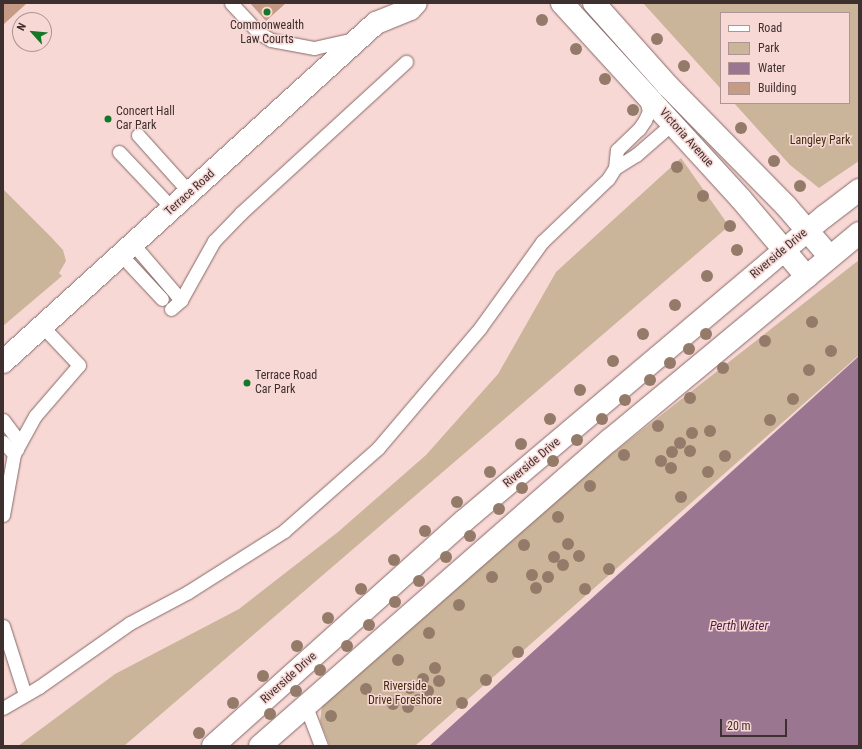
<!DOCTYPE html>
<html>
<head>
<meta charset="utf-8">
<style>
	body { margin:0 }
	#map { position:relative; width:862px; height:749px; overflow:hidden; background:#f8d8d5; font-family:"Roboto Condensed",sans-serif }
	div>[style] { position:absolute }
	.green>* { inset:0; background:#cbb59a }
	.water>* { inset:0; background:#9b7691 }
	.building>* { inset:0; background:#c69b85 }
	.roads { filter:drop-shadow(0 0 1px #866967) drop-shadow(0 0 1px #866967) }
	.lane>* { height:13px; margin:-6.5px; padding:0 6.5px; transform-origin:6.5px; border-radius:6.5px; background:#fff }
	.secondary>* { height:22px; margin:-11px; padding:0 11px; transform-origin:11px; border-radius:11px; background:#fff }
	.primary>* { height:22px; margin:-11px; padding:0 11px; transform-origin:11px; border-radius:11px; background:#fff }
	.trees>* { width:12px; height:12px; margin:-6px; border-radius:50%; background:#947a68 }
	.dots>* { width:11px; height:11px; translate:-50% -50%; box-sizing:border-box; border:2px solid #f8d8d5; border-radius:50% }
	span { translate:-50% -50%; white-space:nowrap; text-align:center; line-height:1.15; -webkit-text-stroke:3px #f8d8d5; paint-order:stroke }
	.poi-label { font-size:12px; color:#3d302f }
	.left { translate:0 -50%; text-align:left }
	.street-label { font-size:12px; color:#3d302f }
	.park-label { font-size:12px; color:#422d0f }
	.water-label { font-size:13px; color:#4f1f45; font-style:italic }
	.frame { position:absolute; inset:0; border:4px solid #3d302f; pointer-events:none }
	.legend { position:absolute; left:720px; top:12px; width:130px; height:92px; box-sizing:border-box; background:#f8d8d5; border:1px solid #ad9593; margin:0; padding:5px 7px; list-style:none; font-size:12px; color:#3d302f }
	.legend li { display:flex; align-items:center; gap:8px; height:20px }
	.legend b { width:20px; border:1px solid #ad9593 }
	.north { position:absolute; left:12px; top:12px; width:40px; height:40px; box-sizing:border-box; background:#f8d8d5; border:1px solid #ad9593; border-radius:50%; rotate:297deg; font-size:11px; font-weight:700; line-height:16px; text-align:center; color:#3d302f }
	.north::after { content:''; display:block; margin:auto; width:14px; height:18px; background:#157829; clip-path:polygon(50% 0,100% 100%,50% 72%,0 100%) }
	.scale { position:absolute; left:720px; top:719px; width:67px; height:18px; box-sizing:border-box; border:2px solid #3d302f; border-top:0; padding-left:5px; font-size:12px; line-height:14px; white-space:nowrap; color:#3d302f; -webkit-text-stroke:3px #f8d8d5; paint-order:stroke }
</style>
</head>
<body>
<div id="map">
	<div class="green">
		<div style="clip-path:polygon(643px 3px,859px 3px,859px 161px,819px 188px,790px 165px,734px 103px,849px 103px,849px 13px,721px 13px,721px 89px)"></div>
		<div style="clip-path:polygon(681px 158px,729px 226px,124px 746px,18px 746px,115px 674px,239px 609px,338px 532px,426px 455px,498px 374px,556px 272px)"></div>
		<div style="clip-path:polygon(3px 189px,51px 237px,63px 250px,66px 261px,59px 273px,62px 276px,3px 326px)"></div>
		<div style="clip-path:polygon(859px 260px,859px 355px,415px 746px,330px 746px,320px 721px,322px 706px,600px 463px)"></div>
	</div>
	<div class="water">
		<div style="clip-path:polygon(859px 356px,859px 746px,429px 746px)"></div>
	</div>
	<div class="building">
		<div style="clip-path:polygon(3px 3px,27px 3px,3px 25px)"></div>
		<div style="clip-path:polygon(250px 3px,286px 3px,266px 21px)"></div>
	</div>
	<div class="roads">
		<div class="lane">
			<div style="left:231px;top:3px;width:41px;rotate:47deg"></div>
			<div style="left:259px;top:33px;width:14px;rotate:30deg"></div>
			<div style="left:271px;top:40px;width:44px;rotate:10.5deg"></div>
			<div style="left:314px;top:48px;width:41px;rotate:-12.7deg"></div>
			<div style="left:138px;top:135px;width:78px;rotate:48.1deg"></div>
			<div style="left:119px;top:152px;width:77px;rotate:46.6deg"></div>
			<div style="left:615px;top:168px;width:25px;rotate:-32deg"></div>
			<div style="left:636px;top:155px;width:49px;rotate:-40.9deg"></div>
			<div style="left:133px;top:244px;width:74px;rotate:49.4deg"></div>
			<div style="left:121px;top:255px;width:60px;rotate:47deg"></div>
			<div style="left:171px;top:309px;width:13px;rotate:-42deg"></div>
			<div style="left:181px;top:300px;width:68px;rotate:-60.8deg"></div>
			<div style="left:214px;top:241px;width:39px;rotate:-46deg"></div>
			<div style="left:241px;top:213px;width:224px;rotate:-42.5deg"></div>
			<div style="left:3px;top:420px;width:25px;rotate:53deg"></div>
			<div style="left:18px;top:440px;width:9px;rotate:96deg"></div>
			<div style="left:3px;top:442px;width:16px;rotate:47deg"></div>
			<div style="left:3px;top:515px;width:62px;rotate:-79.8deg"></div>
			<div style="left:14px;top:454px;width:43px;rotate:-61.1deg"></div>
			<div style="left:35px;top:416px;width:67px;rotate:-49.2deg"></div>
			<div style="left:79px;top:365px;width:52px;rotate:-133.5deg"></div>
			<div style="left:3px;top:626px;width:72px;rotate:72.3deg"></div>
			<div style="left:305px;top:704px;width:45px;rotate:69.1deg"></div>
			<div style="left:3px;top:708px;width:42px;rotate:-30.3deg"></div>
			<div style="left:39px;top:687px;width:111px;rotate:-35.1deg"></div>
			<div style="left:130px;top:623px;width:66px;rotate:-28.1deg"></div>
			<div style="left:188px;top:592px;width:114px;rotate:-32.4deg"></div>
			<div style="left:284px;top:531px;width:125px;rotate:-41.4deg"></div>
			<div style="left:378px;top:448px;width:157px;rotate:-49.6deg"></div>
			<div style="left:480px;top:328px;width:106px;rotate:-54.2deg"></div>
			<div style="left:542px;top:242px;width:91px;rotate:-43.7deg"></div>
			<div style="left:608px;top:179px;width:13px;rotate:-58deg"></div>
			<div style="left:615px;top:168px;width:18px;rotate:-84deg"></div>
			<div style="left:617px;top:150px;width:30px;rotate:-44deg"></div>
			<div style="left:639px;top:129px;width:11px;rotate:-56deg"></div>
			<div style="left:645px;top:120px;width:10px;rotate:-66deg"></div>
			<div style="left:649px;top:111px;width:16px;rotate:-105deg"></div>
		</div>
		<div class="secondary">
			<div style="left:562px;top:3px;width:265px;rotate:47.6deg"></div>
			<div style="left:741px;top:199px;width:102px;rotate:49.8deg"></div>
			<div style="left:594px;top:3px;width:111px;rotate:48.3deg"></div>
			<div style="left:668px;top:86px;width:168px;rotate:45.5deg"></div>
			<div style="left:786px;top:206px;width:67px;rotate:49.2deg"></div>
			<div style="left:3px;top:362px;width:504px;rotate:-42.27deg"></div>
			<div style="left:376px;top:23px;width:37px;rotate:-22deg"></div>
			<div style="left:410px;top:9px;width:8px;rotate:-45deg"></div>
		</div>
		<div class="primary">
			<div style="left:213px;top:746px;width:338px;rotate:-41.9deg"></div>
			<div style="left:465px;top:520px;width:471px;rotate:-40.2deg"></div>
			<div style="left:825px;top:216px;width:43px;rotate:-37.4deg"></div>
			<div style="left:260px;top:746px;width:465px;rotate:-41.2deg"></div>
			<div style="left:610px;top:440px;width:324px;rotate:-39.7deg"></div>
		</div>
	</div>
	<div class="trees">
		<div style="left:542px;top:20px"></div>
		<div style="left:657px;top:39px"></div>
		<div style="left:576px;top:49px"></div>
		<div style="left:684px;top:66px"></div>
		<div style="left:605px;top:79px"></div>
		<div style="left:633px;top:110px"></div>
		<div style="left:741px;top:128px"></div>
		<div style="left:774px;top:161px"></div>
		<div style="left:677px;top:167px"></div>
		<div style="left:800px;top:186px"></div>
		<div style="left:703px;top:196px"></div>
		<div style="left:730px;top:226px"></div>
		<div style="left:737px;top:250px"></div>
		<div style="left:707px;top:276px"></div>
		<div style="left:675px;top:305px"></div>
		<div style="left:812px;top:322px"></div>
		<div style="left:643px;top:334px"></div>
		<div style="left:706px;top:334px"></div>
		<div style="left:765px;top:341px"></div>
		<div style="left:689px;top:349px"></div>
		<div style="left:831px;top:351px"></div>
		<div style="left:613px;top:361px"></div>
		<div style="left:670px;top:363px"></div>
		<div style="left:723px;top:368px"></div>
		<div style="left:809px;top:370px"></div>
		<div style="left:650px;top:380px"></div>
		<div style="left:580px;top:390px"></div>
		<div style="left:690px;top:398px"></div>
		<div style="left:793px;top:399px"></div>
		<div style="left:625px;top:400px"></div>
		<div style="left:550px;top:419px"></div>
		<div style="left:602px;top:419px"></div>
		<div style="left:770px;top:420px"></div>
		<div style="left:658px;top:426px"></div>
		<div style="left:710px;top:431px"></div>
		<div style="left:692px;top:433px"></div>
		<div style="left:577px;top:440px"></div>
		<div style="left:680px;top:443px"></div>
		<div style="left:521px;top:444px"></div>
		<div style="left:690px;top:451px"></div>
		<div style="left:672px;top:452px"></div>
		<div style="left:624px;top:455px"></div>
		<div style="left:725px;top:456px"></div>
		<div style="left:553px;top:461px"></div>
		<div style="left:661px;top:461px"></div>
		<div style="left:671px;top:468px"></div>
		<div style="left:490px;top:472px"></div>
		<div style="left:708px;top:472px"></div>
		<div style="left:590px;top:486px"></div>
		<div style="left:522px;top:488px"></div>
		<div style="left:681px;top:497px"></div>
		<div style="left:457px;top:502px"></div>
		<div style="left:499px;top:509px"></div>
		<div style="left:558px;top:517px"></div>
		<div style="left:425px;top:531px"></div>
		<div style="left:470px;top:536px"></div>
		<div style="left:568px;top:544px"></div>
		<div style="left:524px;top:545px"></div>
		<div style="left:579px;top:556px"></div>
		<div style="left:446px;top:557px"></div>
		<div style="left:554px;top:557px"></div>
		<div style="left:394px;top:560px"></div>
		<div style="left:563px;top:565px"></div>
		<div style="left:609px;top:569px"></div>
		<div style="left:532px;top:575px"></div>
		<div style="left:492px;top:577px"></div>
		<div style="left:548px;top:577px"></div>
		<div style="left:419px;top:581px"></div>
		<div style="left:536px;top:588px"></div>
		<div style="left:361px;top:589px"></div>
		<div style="left:585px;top:589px"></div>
		<div style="left:395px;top:602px"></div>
		<div style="left:459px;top:605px"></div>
		<div style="left:328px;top:618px"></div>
		<div style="left:369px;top:625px"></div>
		<div style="left:429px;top:633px"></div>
		<div style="left:297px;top:646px"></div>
		<div style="left:347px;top:646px"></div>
		<div style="left:518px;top:652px"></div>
		<div style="left:398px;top:660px"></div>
		<div style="left:435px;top:668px"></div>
		<div style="left:320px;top:670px"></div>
		<div style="left:263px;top:676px"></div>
		<div style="left:423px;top:679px"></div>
		<div style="left:486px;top:680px"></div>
		<div style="left:439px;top:681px"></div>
		<div style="left:410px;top:688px"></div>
		<div style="left:366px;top:689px"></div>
		<div style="left:296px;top:691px"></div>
		<div style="left:428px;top:691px"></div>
		<div style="left:418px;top:700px"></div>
		<div style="left:233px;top:703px"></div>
		<div style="left:462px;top:703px"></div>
		<div style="left:393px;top:704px"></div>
		<div style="left:408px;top:707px"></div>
		<div style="left:270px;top:714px"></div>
		<div style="left:331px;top:716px"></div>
		<div style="left:199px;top:733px"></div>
	</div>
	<div class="dots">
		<div style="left:267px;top:12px;background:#157829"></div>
		<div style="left:108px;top:119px;background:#157829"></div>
		<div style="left:247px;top:383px;background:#157829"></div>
	</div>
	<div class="poi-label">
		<span style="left:267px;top:33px">Commonwealth<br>Law Courts</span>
		<span class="left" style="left:116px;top:119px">Concert Hall<br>Car Park</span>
		<span class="left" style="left:255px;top:383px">Terrace Road<br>Car Park</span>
	</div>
	<div class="street-label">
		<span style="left:686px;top:138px;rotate:48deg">Victoria Avenue</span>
		<span style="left:190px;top:193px;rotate:-42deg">Terrace Road</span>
		<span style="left:779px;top:254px;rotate:-40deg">Riverside Drive</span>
		<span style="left:532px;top:463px;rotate:-40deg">Riverside Drive</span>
		<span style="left:289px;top:678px;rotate:-42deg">Riverside Drive</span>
	</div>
	<div class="park-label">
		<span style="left:820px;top:141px">Langley Park</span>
		<span style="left:405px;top:694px">Riverside<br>Drive Foreshore</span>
	</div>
	<div class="water-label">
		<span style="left:739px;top:626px">Perth Water</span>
	</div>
	<div class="frame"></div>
	<ul class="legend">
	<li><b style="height:5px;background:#fff"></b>Road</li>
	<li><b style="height:11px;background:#cbb59a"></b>Park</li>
	<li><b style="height:11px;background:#9b7691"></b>Water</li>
	<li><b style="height:11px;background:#c69b85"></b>Building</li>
	</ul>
	<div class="north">N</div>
	<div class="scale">20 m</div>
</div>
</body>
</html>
